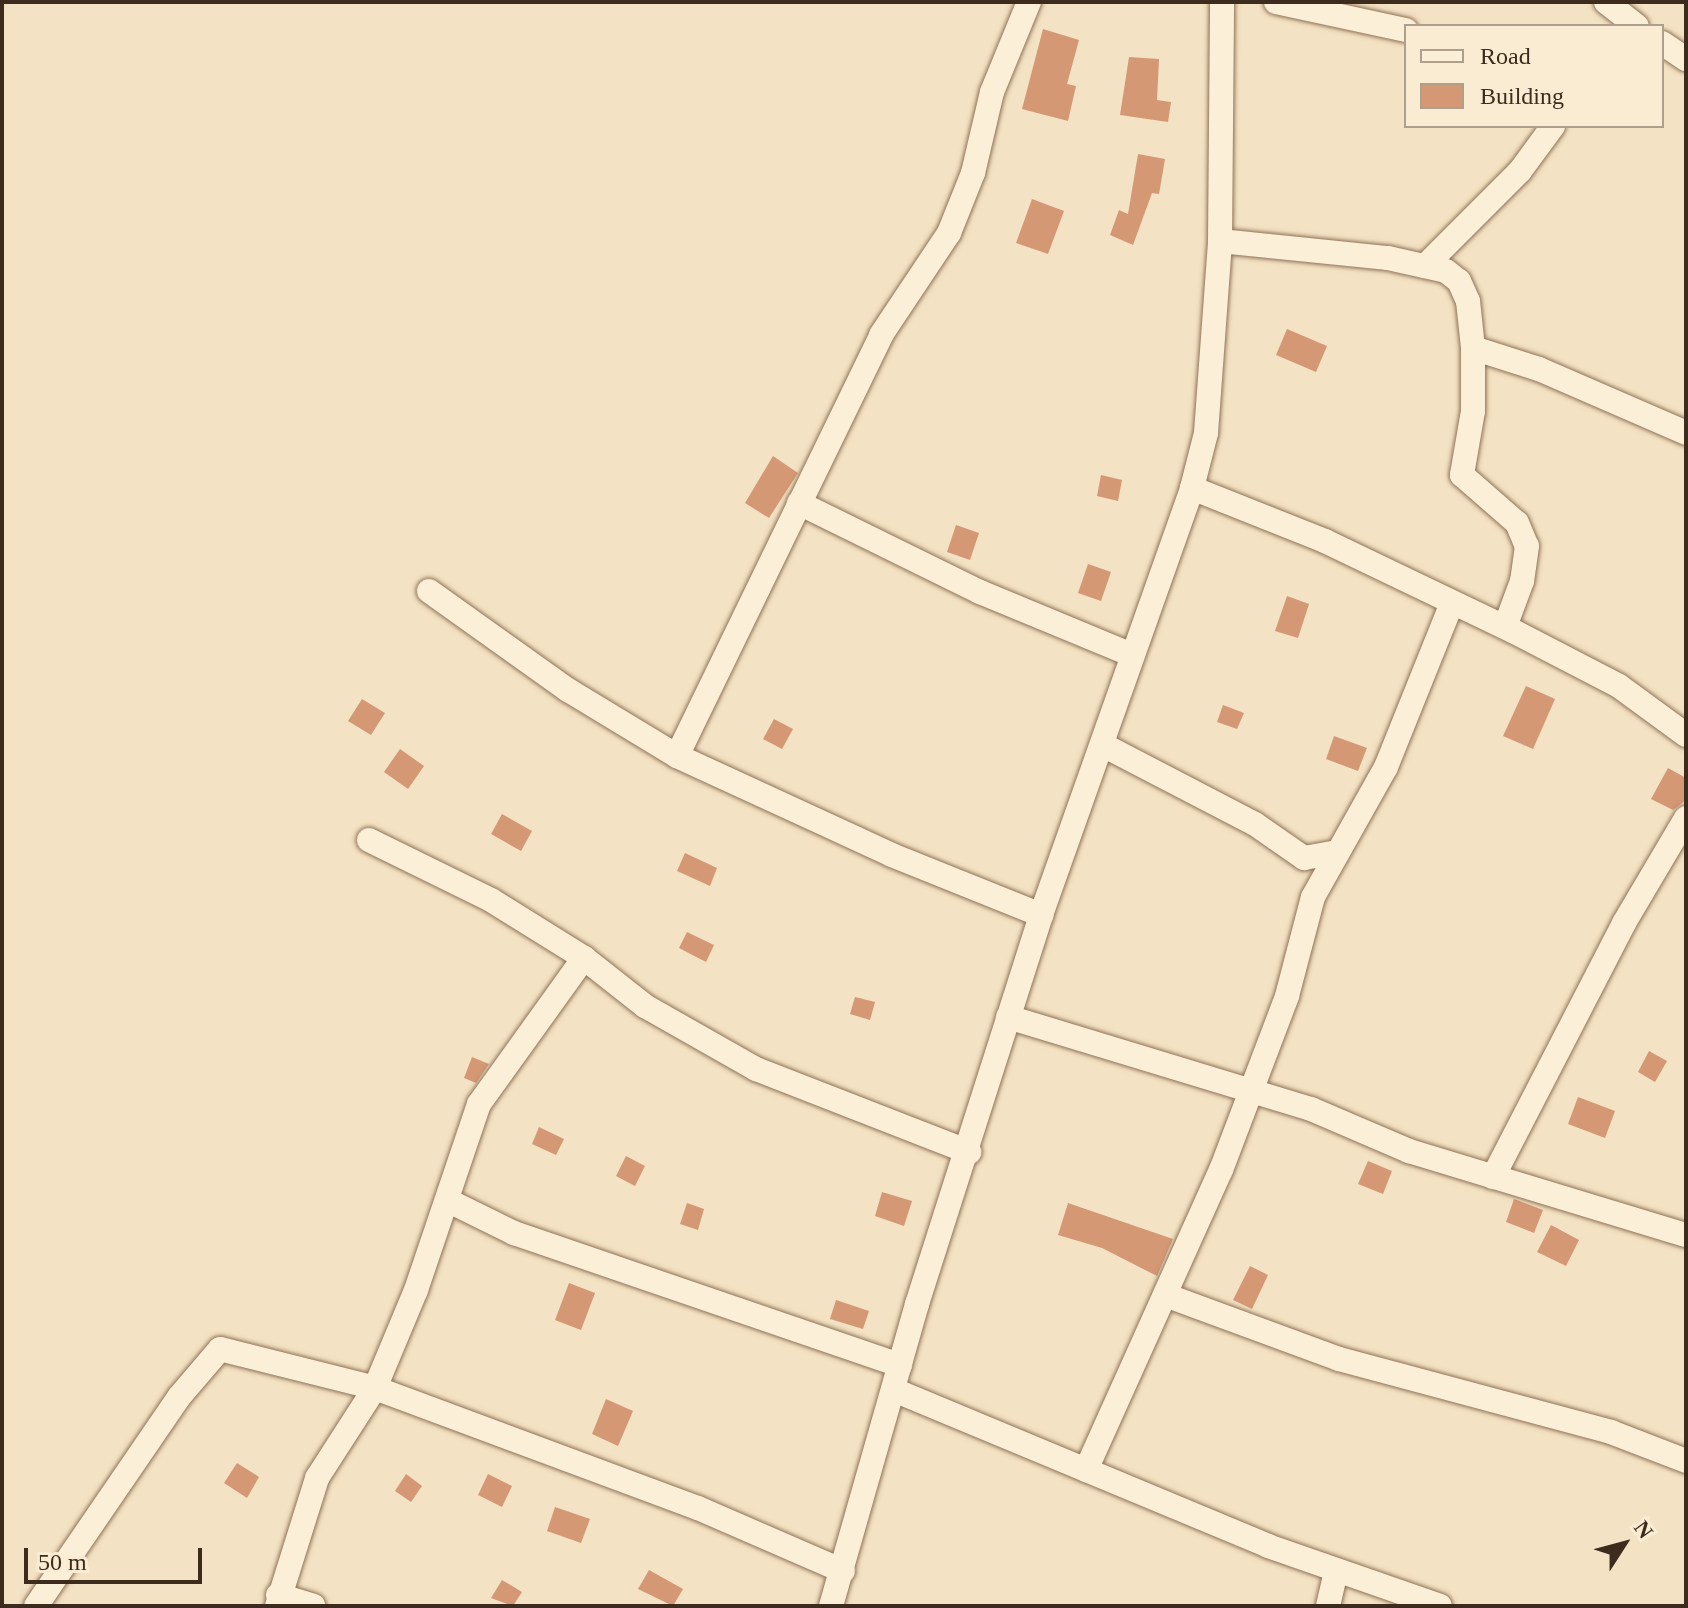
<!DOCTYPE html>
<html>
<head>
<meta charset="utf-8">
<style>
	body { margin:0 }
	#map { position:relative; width:1688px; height:1608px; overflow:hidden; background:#f3e2c3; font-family:"Times New Roman",serif }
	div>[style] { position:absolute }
	.building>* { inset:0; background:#d59875 }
	.roads { filter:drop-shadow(0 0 2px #8f7257) drop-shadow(0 0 2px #8f7257) }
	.minor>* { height:24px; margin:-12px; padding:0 12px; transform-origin:12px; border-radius:12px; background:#fcefd7 }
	span { translate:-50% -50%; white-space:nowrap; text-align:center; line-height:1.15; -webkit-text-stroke:6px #f9ecd3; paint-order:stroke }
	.frame { position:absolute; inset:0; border:4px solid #3d2b1d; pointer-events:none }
	.legend { position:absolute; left:1404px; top:24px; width:260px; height:104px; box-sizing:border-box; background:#f9ecd3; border:2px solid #ae9f8a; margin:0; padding:10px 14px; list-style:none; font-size:24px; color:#3d2b1d }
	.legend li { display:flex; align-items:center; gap:16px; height:40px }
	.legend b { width:40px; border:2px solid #ae9f8a }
	.north { position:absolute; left:1584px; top:1504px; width:80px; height:80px; -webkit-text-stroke:6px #f9ecd3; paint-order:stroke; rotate:54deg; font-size:22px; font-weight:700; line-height:32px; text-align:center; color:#3d2b1d }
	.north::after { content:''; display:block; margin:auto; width:28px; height:36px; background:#3d2b1d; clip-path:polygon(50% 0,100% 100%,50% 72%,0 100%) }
	.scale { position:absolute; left:24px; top:1548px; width:178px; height:36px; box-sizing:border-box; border:4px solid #3d2b1d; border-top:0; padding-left:10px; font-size:24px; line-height:28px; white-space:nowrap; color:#3d2b1d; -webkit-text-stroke:6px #f9ecd3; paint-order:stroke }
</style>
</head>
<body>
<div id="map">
	<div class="building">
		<div style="clip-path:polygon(1043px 29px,1079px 40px,1067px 84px,1076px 86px,1068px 121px,1022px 109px)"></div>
		<div style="clip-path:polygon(1129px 57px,1159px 59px,1157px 100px,1171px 102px,1168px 122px,1120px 115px)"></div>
		<div style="clip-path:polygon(1138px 154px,1165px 159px,1159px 194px,1152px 193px,1133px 245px,1110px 235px,1119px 210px,1128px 214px)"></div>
		<div style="clip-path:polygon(1032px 199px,1064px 211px,1048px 254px,1016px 243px)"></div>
		<div style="clip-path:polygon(1287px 329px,1327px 346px,1316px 372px,1276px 355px)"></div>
		<div style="clip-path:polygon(773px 456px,798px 473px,769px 518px,745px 503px)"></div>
		<div style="clip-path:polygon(1101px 475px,1122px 480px,1118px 501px,1097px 496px)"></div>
		<div style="clip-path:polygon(956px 525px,979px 533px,970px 560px,947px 552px)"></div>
		<div style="clip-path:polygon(1088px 564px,1111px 572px,1101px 601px,1078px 593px)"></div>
		<div style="clip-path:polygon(1287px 596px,1309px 604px,1298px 638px,1275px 631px)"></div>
		<div style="clip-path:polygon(1526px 686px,1555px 699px,1533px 749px,1503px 736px)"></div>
		<div style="clip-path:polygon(362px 699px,385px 713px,371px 735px,348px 721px)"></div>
		<div style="clip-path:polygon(1223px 705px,1244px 713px,1237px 729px,1217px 722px)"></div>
		<div style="clip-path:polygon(774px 719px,793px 729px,782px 749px,763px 739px)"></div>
		<div style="clip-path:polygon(1334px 736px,1367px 748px,1358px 771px,1326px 759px)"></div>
		<div style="clip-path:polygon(400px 749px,424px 766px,408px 789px,384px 772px)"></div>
		<div style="clip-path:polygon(1668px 768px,1686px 778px,1686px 800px,1673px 810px,1651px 799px)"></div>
		<div style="clip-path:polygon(502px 814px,532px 831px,521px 851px,491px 834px)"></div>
		<div style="clip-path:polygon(685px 853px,717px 868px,710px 886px,677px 871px)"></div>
		<div style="clip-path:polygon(687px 932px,714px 945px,706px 962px,679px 948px)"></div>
		<div style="clip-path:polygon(855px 997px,875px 1002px,870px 1020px,850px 1014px)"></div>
		<div style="clip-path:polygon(1649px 1051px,1667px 1061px,1655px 1082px,1638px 1072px)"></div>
		<div style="clip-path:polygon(472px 1057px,489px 1064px,476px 1083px,464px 1078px)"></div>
		<div style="clip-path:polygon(1578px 1097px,1615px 1111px,1605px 1138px,1568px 1124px)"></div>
		<div style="clip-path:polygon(539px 1127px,564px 1139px,556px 1155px,532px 1144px)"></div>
		<div style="clip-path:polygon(626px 1156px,645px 1166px,635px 1186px,616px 1176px)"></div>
		<div style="clip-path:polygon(1368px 1161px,1392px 1171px,1383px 1194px,1358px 1184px)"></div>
		<div style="clip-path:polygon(882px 1192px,912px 1201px,904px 1226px,875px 1216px)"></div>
		<div style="clip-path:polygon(1514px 1199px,1543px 1210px,1534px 1233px,1506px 1222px)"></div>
		<div style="clip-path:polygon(687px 1203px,704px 1209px,698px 1230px,680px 1224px)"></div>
		<div style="clip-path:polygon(1068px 1203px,1173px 1239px,1157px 1276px,1102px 1248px,1058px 1235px)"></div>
		<div style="clip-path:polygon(1551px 1225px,1579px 1240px,1566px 1266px,1537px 1252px)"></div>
		<div style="clip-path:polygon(1250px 1266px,1268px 1275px,1252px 1309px,1233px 1300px)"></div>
		<div style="clip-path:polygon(569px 1283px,595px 1293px,581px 1330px,555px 1320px)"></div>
		<div style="clip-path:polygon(836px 1300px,869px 1311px,863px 1329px,830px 1319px)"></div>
		<div style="clip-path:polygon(606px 1399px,633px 1411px,618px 1446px,592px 1434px)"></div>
		<div style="clip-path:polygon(237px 1463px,259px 1477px,247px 1498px,224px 1483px)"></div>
		<div style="clip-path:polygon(406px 1474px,422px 1486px,411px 1502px,395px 1491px)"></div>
		<div style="clip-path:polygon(488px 1474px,512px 1486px,502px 1507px,478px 1495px)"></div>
		<div style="clip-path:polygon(555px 1507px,590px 1519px,581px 1543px,547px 1531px)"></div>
		<div style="clip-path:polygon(649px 1570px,683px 1589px,673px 1606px,638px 1589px)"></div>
		<div style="clip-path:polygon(502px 1580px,522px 1592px,513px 1606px,491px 1598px)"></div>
	</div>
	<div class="roads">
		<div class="minor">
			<div style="left:1276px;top:2px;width:133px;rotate:12.2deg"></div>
			<div style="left:1606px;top:2px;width:39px;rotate:38deg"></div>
			<div style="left:1662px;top:43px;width:29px;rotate:34deg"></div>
			<div style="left:1220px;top:241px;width:169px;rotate:5.8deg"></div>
			<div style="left:1388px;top:258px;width:59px;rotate:12.6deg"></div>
			<div style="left:1446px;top:271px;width:16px;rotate:38deg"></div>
			<div style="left:1459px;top:281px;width:22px;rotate:66deg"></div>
			<div style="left:1468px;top:301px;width:47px;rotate:83.9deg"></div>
			<div style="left:1473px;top:348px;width:63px;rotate:90deg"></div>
			<div style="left:1473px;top:411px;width:65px;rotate:99.8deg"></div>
			<div style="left:1462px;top:475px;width:73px;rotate:41.1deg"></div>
			<div style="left:1517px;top:523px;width:25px;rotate:67deg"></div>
			<div style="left:1527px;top:546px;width:35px;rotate:98deg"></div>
			<div style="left:1522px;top:581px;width:49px;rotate:110.3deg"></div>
			<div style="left:1425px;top:266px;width:134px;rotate:-45deg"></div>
			<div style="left:1520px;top:171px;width:56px;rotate:-53.7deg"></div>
			<div style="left:1473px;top:348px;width:69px;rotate:17.7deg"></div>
			<div style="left:1539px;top:369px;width:160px;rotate:23.5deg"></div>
			<div style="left:1192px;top:488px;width:143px;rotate:21.7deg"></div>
			<div style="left:1325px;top:541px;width:208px;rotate:25.6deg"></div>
			<div style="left:1513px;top:631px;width:119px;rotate:27.4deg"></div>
			<div style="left:1619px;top:686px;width:83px;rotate:36.2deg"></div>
			<div style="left:799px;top:503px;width:202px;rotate:26.2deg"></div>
			<div style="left:980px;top:592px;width:165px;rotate:22.5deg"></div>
			<div style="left:429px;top:591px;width:171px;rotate:35.5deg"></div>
			<div style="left:568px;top:690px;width:127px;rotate:31.2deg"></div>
			<div style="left:677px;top:756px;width:237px;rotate:24.7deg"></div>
			<div style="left:892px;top:855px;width:161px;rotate:21.9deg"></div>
			<div style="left:1103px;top:745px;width:171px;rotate:27.5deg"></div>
			<div style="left:1255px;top:824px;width:60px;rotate:34.8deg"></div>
			<div style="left:1304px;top:858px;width:34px;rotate:-10deg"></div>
			<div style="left:677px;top:756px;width:468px;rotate:-64.1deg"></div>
			<div style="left:881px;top:335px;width:123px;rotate:-56.3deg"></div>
			<div style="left:949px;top:233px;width:65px;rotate:-68.2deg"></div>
			<div style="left:973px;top:173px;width:83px;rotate:-76.8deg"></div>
			<div style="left:992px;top:92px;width:97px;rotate:-67.7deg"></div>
			<div style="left:369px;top:840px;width:136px;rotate:26.2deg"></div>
			<div style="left:491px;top:900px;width:110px;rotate:31.9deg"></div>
			<div style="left:584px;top:958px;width:78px;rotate:38.2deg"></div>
			<div style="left:645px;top:1006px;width:128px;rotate:29.6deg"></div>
			<div style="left:756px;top:1069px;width:229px;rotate:21.3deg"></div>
			<div style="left:1008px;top:1017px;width:317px;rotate:16.9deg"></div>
			<div style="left:1311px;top:1109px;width:107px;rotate:23.2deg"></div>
			<div style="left:1409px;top:1151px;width:289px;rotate:16.9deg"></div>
			<div style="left:1493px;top:1177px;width:286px;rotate:-62.7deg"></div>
			<div style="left:1624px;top:923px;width:122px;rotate:-59.4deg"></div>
			<div style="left:447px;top:1200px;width:75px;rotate:26.2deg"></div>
			<div style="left:514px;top:1233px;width:408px;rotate:18.9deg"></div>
			<div style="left:1165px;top:1295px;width:185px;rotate:20.2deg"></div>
			<div style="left:1339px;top:1359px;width:282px;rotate:15deg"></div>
			<div style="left:1611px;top:1432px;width:80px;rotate:21.1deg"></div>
			<div style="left:894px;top:1390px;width:405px;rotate:22.6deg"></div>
			<div style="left:1268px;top:1546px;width:182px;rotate:19.2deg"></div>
			<div style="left:1086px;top:1470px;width:329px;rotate:-65.8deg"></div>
			<div style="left:1221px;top:1170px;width:186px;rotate:-69.2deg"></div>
			<div style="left:1287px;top:996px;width:102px;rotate:-75.3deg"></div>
			<div style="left:1313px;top:897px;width:149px;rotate:-60.7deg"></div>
			<div style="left:1386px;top:767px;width:177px;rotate:-68.1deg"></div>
			<div style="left:278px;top:1595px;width:37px;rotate:17deg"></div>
			<div style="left:36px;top:1606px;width:253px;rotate:-55.6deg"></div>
			<div style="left:179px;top:1397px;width:63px;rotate:-49.5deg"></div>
			<div style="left:220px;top:1349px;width:160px;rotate:14.1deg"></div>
			<div style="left:375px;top:1388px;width:345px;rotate:20.4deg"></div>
			<div style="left:698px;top:1508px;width:158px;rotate:23.5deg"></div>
			<div style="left:277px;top:1606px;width:134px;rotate:-72.6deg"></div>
			<div style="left:317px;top:1478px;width:107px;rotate:-57.2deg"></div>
			<div style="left:375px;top:1388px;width:106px;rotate:-67.3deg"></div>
			<div style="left:416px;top:1290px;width:196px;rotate:-71.3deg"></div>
			<div style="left:479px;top:1104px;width:180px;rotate:-54.3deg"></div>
			<div style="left:831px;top:1606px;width:314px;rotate:-74.1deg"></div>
			<div style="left:917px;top:1304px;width:408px;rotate:-72.3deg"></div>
			<div style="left:1041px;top:915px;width:453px;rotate:-70.5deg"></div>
			<div style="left:1192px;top:488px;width:57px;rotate:-75.7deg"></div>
			<div style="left:1206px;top:433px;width:193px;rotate:-85.8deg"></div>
			<div style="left:1220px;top:241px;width:239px;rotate:-89.5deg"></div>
			<div style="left:1328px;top:1606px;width:35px;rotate:-77deg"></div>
		</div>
	</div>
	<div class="frame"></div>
	<ul class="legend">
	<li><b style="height:10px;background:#fcefd7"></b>Road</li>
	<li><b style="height:22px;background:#d59875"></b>Building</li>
	</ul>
	<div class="north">N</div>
	<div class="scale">50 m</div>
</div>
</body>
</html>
